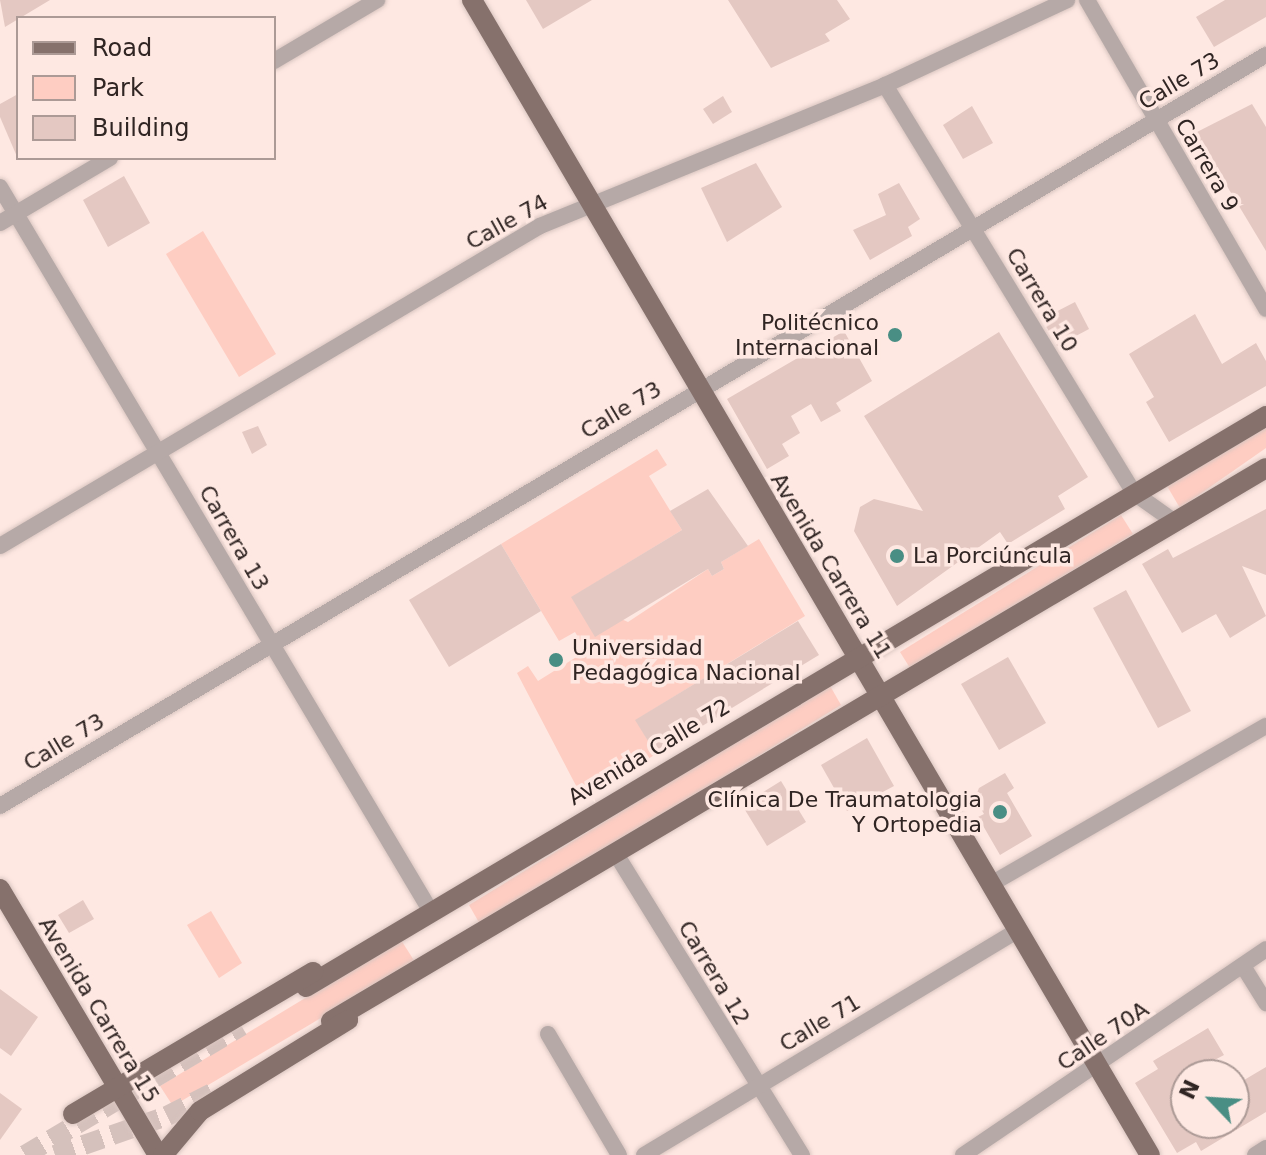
<!DOCTYPE html>
<html>
<head>
<meta charset="utf-8">
<style>
	body { margin:0 }
	#map { position:relative; width:1266px; height:1155px; overflow:hidden; background:#fee8e2; font-family:"DejaVu Sans",sans-serif }
	div>[style] { position:absolute }
	.green>* { inset:0; background:#fecdc2 }
	.building>* { inset:0; background:#e4c8c2 }
	.major-tunnel>* { height:20px; margin-top:-10px; transform-origin:0; background:repeating-linear-gradient(90deg,#d5c1bc 0 20px,transparent 0 30px) }
	.roads { filter:drop-shadow(0 0 2px #d9c5c0) drop-shadow(0 0 2px #d9c5c0) }
	.minor>* { height:16px; margin:-8px; padding:0 8px; transform-origin:8px; border-radius:8px; background:#b6a9a7 }
	.major>* { height:20px; margin:-10px; padding:0 10px; transform-origin:10px; border-radius:10px; background:#86716c }
	.dots>* { width:22px; height:22px; translate:-50% -50%; box-sizing:border-box; border:4px solid #fee8e2; border-radius:50% }
	span { translate:-50% -50%; white-space:nowrap; text-align:center; line-height:1.15; -webkit-text-stroke:7px #fee8e2; paint-order:stroke }
	.street-label { font-size:22px; color:#302523 }
	.poi-label { font-size:22px; color:#302523 }
	.right { translate:-100% -50%; text-align:right }
	.left { translate:0 -50%; text-align:left }
	.legend { position:absolute; left:16px; top:16px; width:260px; height:144px; box-sizing:border-box; background:#fee8e2; border:2px solid #ac9a96; margin:0; padding:10px 14px; list-style:none; font-size:24px; color:#302523 }
	.legend li { display:flex; align-items:center; gap:16px; height:40px }
	.legend b { width:40px; border:2px solid #ac9a96 }
	.north { position:absolute; left:1170px; top:1059px; width:80px; height:80px; box-sizing:border-box; background:#fee8e2; border:2px solid #ac9a96; border-radius:50%; rotate:295deg; font-size:22px; font-weight:700; line-height:32px; text-align:center; color:#302523 }
	.north::after { content:''; display:block; margin:auto; width:28px; height:36px; background:#498e84; clip-path:polygon(50% 0,100% 100%,50% 72%,0 100%) }
</style>
</head>
<body>
<div id="map">
	<div class="green">
		<div style="clip-path:polygon(203px 231px,276px 354px,239px 377px,166px 254px)"></div>
		<div style="clip-path:polygon(1266px 428px,1266px 448px,1180px 508px,1167px 486px)"></div>
		<div style="clip-path:polygon(657px 449px,667px 465px,649px 476px,682px 530px,572px 597px,628px 622px,708px 569px,712px 576px,724px 569px,721px 562px,759px 539px,805px 616px,636px 720px,656px 754px,583px 799px,517px 673px,528px 666px,538px 681px,586px 651px,575px 632px,559px 641px,501px 544px)"></div>
		<div style="clip-path:polygon(1121px 515px,1133px 534px,910px 668px,900px 652px)"></div>
		<div style="clip-path:polygon(829px 684px,841px 705px,481px 926px,469px 905px)"></div>
		<div style="clip-path:polygon(211px 911px,242px 963px,219px 978px,187px 925px)"></div>
		<div style="clip-path:polygon(401px 940px,415px 962px,173px 1106px,160px 1086px)"></div>
	</div>
	<div class="building">
		<div style="clip-path:polygon(0 0,50px 0,5px 27px)"></div>
		<div style="clip-path:polygon(526px 0,592px 0,543px 29px)"></div>
		<div style="clip-path:polygon(728px 0,837px 0,850px 19px,825px 34px,830px 41px,771px 68px)"></div>
		<div style="clip-path:polygon(1225px 0,1266px 0,1266px 17px,1214px 47px,1196px 17px)"></div>
		<div style="clip-path:polygon(18px 94px,18px 159px,0 117px,0 104px)"></div>
		<div style="clip-path:polygon(723px 96px,732px 112px,713px 124px,703px 109px)"></div>
		<div style="clip-path:polygon(1252px 104px,1266px 127px,1266px 251px,1195px 133px)"></div>
		<div style="clip-path:polygon(972px 106px,993px 143px,963px 159px,943px 125px)"></div>
		<div style="clip-path:polygon(756px 163px,782px 207px,727px 242px,701px 188px)"></div>
		<div style="clip-path:polygon(124px 176px,150px 223px,108px 247px,83px 200px)"></div>
		<div style="clip-path:polygon(899px 183px,920px 219px,908px 227px,912px 236px,870px 260px,853px 230px,886px 215px,878px 194px)"></div>
		<div style="clip-path:polygon(1075px 302px,1089px 329px,1057px 346px,1042px 319px)"></div>
		<div style="clip-path:polygon(1195px 314px,1222px 364px,1256px 343px,1266px 361px,1266px 386px,1169px 442px,1146px 402px,1154px 397px,1129px 354px)"></div>
		<div style="clip-path:polygon(844px 331px,872px 381px,836px 403px,841px 411px,821px 422px,811px 404px,791px 416px,800px 433px,782px 444px,789px 456px,767px 469px,727px 399px)"></div>
		<div style="clip-path:polygon(999px 332px,1088px 477px,1058px 496px,1065px 509px,1008px 544px,1000px 532px,897px 606px,854px 531px,860px 507px,874px 499px,923px 511px,864px 416px)"></div>
		<div style="clip-path:polygon(258px 426px,267px 445px,252px 454px,242px 432px)"></div>
		<div style="clip-path:polygon(708px 489px,748px 546px,721px 562px,724px 569px,712px 576px,708px 569px,595px 637px,571px 597px,682px 530px,670px 511px)"></div>
		<div style="clip-path:polygon(1266px 509px,1266px 575px,1242px 566px,1266px 616px,1230px 638px,1216px 614px,1182px 633px,1142px 564px,1168px 549px,1173px 558px)"></div>
		<div style="clip-path:polygon(501px 544px,541px 611px,449px 667px,409px 600px)"></div>
		<div style="clip-path:polygon(1126px 590px,1191px 711px,1158px 728px,1093px 608px)"></div>
		<div style="clip-path:polygon(798px 621px,819px 655px,656px 754px,635px 720px)"></div>
		<div style="clip-path:polygon(1008px 657px,1046px 723px,999px 750px,961px 684px)"></div>
		<div style="clip-path:polygon(867px 738px,894px 786px,847px 811px,821px 765px)"></div>
		<div style="clip-path:polygon(1005px 773px,1014px 788px,1007px 793px,1032px 836px,1000px 855px,978px 817px,984px 814px,975px 798px,979px 788px)"></div>
		<div style="clip-path:polygon(781px 781px,806px 822px,767px 846px,742px 805px)"></div>
		<div style="clip-path:polygon(83px 900px,94px 919px,69px 933px,58px 915px)"></div>
		<div style="clip-path:polygon(0 989px,38px 1017px,11px 1056px,0 1048px)"></div>
		<div style="clip-path:polygon(1208px 1028px,1224px 1055px,1186px 1075px,1186px 1123px,1234px 1123px,1234px 1086px,1266px 1067px,1266px 1112px,1201px 1151px,1196px 1142px,1177px 1153px,1135px 1083px,1158px 1069px,1153px 1061px)"></div>
		<div style="clip-path:polygon(0 1093px,22px 1109px,0 1140px)"></div>
	</div>
	<div class="major-tunnel">
		<div style="left:25px;top:1155px;width:252px;rotate:-30.8deg"></div>
		<div style="left:55px;top:1155px;width:119px;rotate:-19.2deg"></div>
		<div style="left:167px;top:1116px;width:57px;rotate:-27deg"></div>
	</div>
	<div class="roads">
		<div class="minor">
			<div style="left:1087px;top:0;width:357px;rotate:59.9deg"></div>
			<div style="left:274px;top:61px;width:120px;rotate:-30.6deg"></div>
			<div style="left:885px;top:85px;width:478px;rotate:58.6deg"></div>
			<div style="left:1134px;top:493px;width:50px;rotate:35.3deg"></div>
			<div style="left:0;top:187px;width:841px;rotate:59.26deg"></div>
			<div style="left:0;top:223px;width:128px;rotate:-30.6deg"></div>
			<div style="left:0;top:546px;width:628px;rotate:-30.65deg"></div>
			<div style="left:540px;top:226px;width:373px;rotate:-22.2deg"></div>
			<div style="left:885px;top:85px;width:201px;rotate:-25deg"></div>
			<div style="left:0;top:806px;width:1472px;rotate:-30.68deg"></div>
			<div style="left:616px;top:854px;width:354px;rotate:58.3deg"></div>
			<div style="left:991px;top:884px;width:317px;rotate:-29.9deg"></div>
			<div style="left:1243px;top:966px;width:44px;rotate:58.1deg"></div>
			<div style="left:548px;top:1034px;width:140px;rotate:59.6deg"></div>
			<div style="left:644px;top:1155px;width:436px;rotate:-31deg"></div>
			<div style="left:963px;top:1155px;width:366px;rotate:-34.2deg"></div>
			<div style="left:1255px;top:1155px;width:13px;rotate:-32deg"></div>
		</div>
		<div class="major">
			<div style="left:472px;top:0;width:1339px;rotate:59.59deg"></div>
			<div style="left:0;top:889px;width:309px;rotate:59.3deg"></div>
			<div style="left:306px;top:987px;width:1117px;rotate:-30.74deg"></div>
			<div style="left:331px;top:1021px;width:1086px;rotate:-30.6deg"></div>
			<div style="left:73px;top:1114px;width:279px;rotate:-30.6deg"></div>
			<div style="left:163px;top:1155px;width:57px;rotate:-49.9deg"></div>
			<div style="left:200px;top:1111px;width:174px;rotate:-31.6deg"></div>
		</div>
	</div>
	<div class="dots">
		<div style="left:895px;top:335px;background:#498e84"></div>
		<div style="left:897px;top:556px;background:#498e84"></div>
		<div style="left:556px;top:660px;background:#498e84"></div>
		<div style="left:1000px;top:812px;background:#498e84"></div>
	</div>
	<div class="street-label">
		<span style="left:1179px;top:81px;rotate:-31deg">Calle 73</span>
		<span style="left:1207px;top:165px;rotate:60deg">Carrera 9</span>
		<span style="left:507px;top:222px;rotate:-29deg">Calle 74</span>
		<span style="left:1042px;top:300px;rotate:59deg">Carrera 10</span>
		<span style="left:621px;top:410px;rotate:-31deg">Calle 73</span>
		<span style="left:234px;top:538px;rotate:60deg">Carrera 13</span>
		<span style="left:831px;top:566px;rotate:59deg">Avenida Carrera 11</span>
		<span style="left:64px;top:742px;rotate:-31deg">Calle 73</span>
		<span style="left:649px;top:752px;rotate:-31deg">Avenida Calle 72</span>
		<span style="left:714px;top:973px;rotate:59deg">Carrera 12</span>
		<span style="left:99px;top:1010px;rotate:59deg">Avenida Carrera 15</span>
		<span style="left:820px;top:1023px;rotate:-31deg">Calle 71</span>
		<span style="left:1103px;top:1036px;rotate:-34deg">Calle 70A</span>
	</div>
	<div class="poi-label">
		<span class="right" style="left:879px;top:335px">Politécnico<br>Internacional</span>
		<span class="left" style="left:913px;top:556px">La Porciúncula</span>
		<span class="left" style="left:572px;top:660px">Universidad<br>Pedagógica Nacional</span>
		<span class="right" style="left:982px;top:812px">Clínica De Traumatologia<br>Y Ortopedia</span>
	</div>
	<ul class="legend">
	<li><b style="height:10px;background:#86716c"></b>Road</li>
	<li><b style="height:22px;background:#fecdc2"></b>Park</li>
	<li><b style="height:22px;background:#e4c8c2"></b>Building</li>
	</ul>
	<div class="north">N</div>
</div>
</body>
</html>
